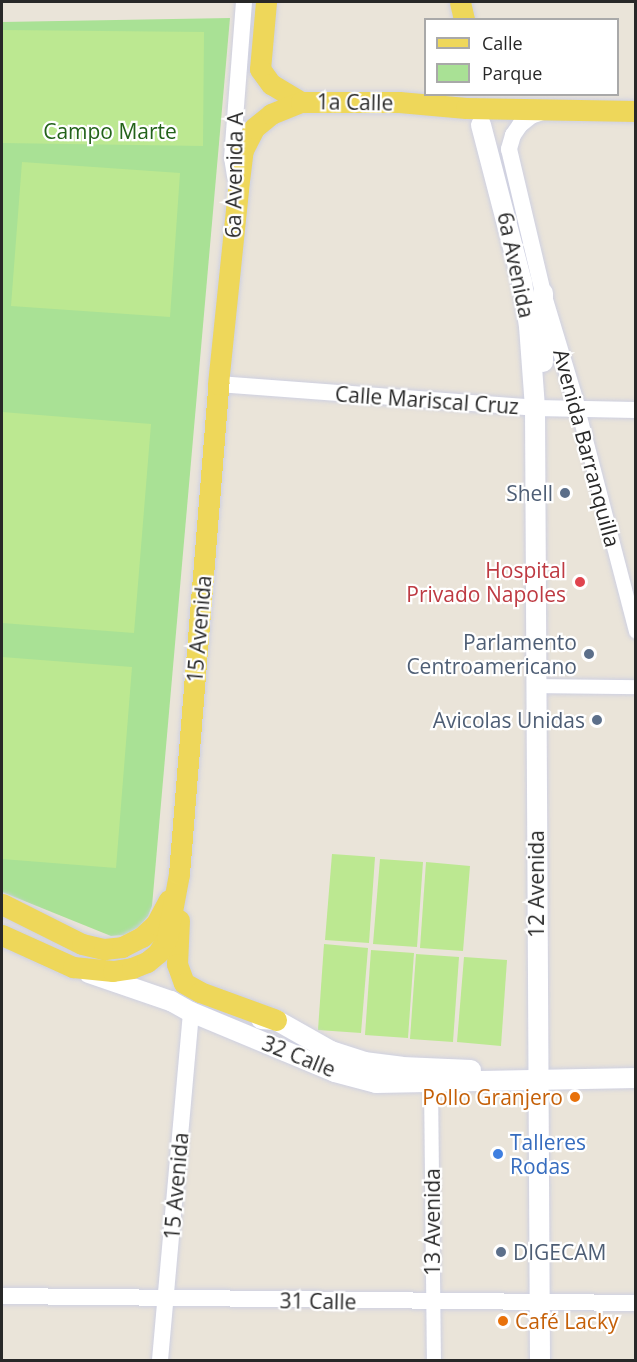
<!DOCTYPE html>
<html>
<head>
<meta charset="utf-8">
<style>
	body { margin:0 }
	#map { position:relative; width:637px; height:1362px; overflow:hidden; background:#eae4d9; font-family:"Open Sans",sans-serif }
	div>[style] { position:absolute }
	.green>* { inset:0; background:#a9e195 }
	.pitch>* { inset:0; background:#bce891 }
	.roads { filter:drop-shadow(0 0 2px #ced0e1) drop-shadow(0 0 2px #ced0e1) }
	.minor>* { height:14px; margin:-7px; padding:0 7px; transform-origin:7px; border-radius:7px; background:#fff }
	.tertiary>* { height:16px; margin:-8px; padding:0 8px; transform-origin:8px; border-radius:8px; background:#fff }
	.secondary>* { height:20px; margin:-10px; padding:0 10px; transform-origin:10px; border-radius:10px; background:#fff }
	.primary>* { height:21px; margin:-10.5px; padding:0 10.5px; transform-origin:10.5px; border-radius:10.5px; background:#eed75a }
	.dots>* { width:16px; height:16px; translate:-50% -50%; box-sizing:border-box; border:3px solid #fff; border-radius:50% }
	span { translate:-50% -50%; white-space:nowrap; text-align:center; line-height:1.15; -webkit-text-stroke:4.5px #fff; paint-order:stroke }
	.street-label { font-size:21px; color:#282828 }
	.park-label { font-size:21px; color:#23621a }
	.service-label { font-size:21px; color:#4e5e75 }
	.right { translate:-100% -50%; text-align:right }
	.left { translate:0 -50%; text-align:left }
	.health-label { font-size:21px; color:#be3a42 }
	.food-label { font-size:21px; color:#c56008 }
	.shop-label { font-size:21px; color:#366cbe }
	.frame { position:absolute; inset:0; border:3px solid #282828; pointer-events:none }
	.legend { position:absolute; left:424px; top:18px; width:195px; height:78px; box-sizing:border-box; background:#fff; border:2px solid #a9a9a9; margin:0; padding:8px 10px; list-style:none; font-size:18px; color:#282828 }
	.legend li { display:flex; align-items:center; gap:12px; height:30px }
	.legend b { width:30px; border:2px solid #a9a9a9 }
</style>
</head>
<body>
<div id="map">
	<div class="green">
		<div style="clip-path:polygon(230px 18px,152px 906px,148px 916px,139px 927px,124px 935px,111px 936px,2px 892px,2px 22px)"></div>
	</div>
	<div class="pitch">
		<div style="clip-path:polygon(2px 30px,204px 32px,203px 146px,2px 143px)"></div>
		<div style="clip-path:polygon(22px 162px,180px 173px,170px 317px,11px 306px)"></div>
		<div style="clip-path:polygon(2px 412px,151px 424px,134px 633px,2px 623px)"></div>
		<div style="clip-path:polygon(2px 657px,132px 667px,116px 868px,2px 859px)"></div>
		<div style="clip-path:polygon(332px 854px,375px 857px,369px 943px,325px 940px)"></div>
		<div style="clip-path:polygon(380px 859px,423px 862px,417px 947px,373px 944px)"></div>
		<div style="clip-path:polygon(426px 862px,470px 866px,463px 951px,420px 948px)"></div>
		<div style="clip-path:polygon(324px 944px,368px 948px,361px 1033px,318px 1030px)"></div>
		<div style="clip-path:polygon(371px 950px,414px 953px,408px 1038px,365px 1035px)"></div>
		<div style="clip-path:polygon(416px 954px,459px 957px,453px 1042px,410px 1039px)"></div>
		<div style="clip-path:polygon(464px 957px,507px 960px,501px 1046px,457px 1042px)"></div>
	</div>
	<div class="roads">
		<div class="minor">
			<div style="left:578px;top:409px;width:230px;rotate:75.4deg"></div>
			<div style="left:535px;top:686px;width:101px;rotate:0.6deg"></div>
			<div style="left:431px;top:1083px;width:277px;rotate:89.4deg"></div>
		</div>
		<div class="tertiary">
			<div style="left:546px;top:111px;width:16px;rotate:162deg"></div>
			<div style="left:531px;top:116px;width:14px;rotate:141deg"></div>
			<div style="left:520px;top:125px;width:12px;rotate:125deg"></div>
			<div style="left:513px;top:135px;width:15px;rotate:106deg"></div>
			<div style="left:509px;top:149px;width:148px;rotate:76.7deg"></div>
			<div style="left:543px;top:293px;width:121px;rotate:73.2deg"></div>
			<div style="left:235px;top:176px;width:18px;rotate:-99deg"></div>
			<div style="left:232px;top:158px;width:156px;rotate:-85.6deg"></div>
			<div style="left:218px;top:384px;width:318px;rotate:4.3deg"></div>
			<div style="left:535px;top:408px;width:101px;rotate:1.1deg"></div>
			<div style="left:2px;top:1296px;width:634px;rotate:0.63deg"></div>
			<div style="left:160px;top:1360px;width:349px;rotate:-84.9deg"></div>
		</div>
		<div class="secondary">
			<div style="left:481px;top:125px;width:162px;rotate:75.4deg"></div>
			<div style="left:522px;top:282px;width:45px;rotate:81deg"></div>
			<div style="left:529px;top:326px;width:82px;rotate:85.8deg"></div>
			<div style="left:535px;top:408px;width:952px;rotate:89.7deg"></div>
			<div style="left:543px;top:293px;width:69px;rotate:90deg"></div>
			<div style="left:89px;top:973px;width:87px;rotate:18.9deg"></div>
			<div style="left:171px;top:1001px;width:23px;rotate:29deg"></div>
			<div style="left:191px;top:1012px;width:156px;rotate:22.6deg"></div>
			<div style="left:335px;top:1072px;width:42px;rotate:15deg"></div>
			<div style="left:376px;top:1083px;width:260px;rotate:-1.1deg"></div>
			<div style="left:261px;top:1019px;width:15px;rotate:4deg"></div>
			<div style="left:276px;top:1020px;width:63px;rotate:29.4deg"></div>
			<div style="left:331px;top:1051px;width:35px;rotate:18deg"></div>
			<div style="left:364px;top:1062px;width:38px;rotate:7deg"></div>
			<div style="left:402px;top:1067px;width:69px;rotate:2.5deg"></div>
		</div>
		<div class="primary">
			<div style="left:266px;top:2px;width:67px;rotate:95.1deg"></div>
			<div style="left:260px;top:69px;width:19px;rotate:54deg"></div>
			<div style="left:271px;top:84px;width:35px;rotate:31deg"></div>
			<div style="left:460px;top:2px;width:18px;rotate:77deg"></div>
			<div style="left:2px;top:904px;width:89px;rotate:26.6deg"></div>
			<div style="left:82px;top:944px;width:23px;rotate:13deg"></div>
			<div style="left:104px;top:949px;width:18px;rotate:-6deg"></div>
			<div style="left:122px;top:947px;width:22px;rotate:-27deg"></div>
			<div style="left:142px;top:937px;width:19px;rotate:-43deg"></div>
			<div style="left:156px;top:924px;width:27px;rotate:-62deg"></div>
			<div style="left:179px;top:920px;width:44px;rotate:92.6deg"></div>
			<div style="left:177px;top:964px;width:20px;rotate:70deg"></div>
			<div style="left:184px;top:983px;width:18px;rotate:29deg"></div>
			<div style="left:200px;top:992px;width:81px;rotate:20.2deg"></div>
			<div style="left:2px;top:935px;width:78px;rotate:24.3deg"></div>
			<div style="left:73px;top:967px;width:40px;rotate:5.7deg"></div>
			<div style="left:113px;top:971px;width:19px;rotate:-9deg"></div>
			<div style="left:132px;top:968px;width:16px;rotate:-22deg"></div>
			<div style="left:147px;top:962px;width:14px;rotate:-39deg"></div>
			<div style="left:158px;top:953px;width:17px;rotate:-59deg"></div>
			<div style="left:167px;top:938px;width:65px;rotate:-79.4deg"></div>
			<div style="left:179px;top:874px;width:492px;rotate:-85.4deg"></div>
			<div style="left:218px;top:384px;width:196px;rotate:-84.1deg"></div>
			<div style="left:238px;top:189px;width:39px;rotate:-83deg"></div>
			<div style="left:243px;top:150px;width:25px;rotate:-63deg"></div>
			<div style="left:254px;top:128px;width:22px;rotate:-39deg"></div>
			<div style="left:271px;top:114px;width:32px;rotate:-22deg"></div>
			<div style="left:301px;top:102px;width:98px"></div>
			<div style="left:399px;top:102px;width:67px;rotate:5.1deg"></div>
			<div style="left:466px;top:108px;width:170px;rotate:1deg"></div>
		</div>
	</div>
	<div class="dots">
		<div style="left:565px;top:493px;background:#5c6f8a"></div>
		<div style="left:580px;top:582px;background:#e0444e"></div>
		<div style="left:589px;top:654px;background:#5c6f8a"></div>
		<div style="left:597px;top:720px;background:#5c6f8a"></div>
		<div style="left:575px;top:1097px;background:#e8710a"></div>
		<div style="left:498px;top:1154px;background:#3f7fe0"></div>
		<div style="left:501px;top:1252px;background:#5c6f8a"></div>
		<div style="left:503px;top:1321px;background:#e8710a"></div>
	</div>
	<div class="street-label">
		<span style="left:355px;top:102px;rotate:1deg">1a Calle</span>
		<span style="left:234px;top:175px;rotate:-89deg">6a Avenida A</span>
		<span style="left:516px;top:265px;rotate:78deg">6a Avenida</span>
		<span style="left:427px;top:400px;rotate:4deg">Calle Mariscal Cruz</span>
		<span style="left:587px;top:448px;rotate:75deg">Avenida Barranquilla</span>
		<span style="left:199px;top:629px;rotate:-85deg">15 Avenida</span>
		<span style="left:536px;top:884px;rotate:-90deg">12 Avenida</span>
		<span style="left:299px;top:1056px;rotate:22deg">32 Calle</span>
		<span style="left:176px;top:1186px;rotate:-85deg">15 Avenida</span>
		<span style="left:432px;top:1222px;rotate:-90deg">13 Avenida</span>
		<span style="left:318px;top:1301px;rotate:1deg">31 Calle</span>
	</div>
	<div class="park-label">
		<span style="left:110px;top:131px">Campo Marte</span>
	</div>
	<div class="service-label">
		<span class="right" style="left:553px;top:493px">Shell</span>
		<span class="right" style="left:577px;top:654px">Parlamento<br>Centroamericano</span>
		<span class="right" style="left:585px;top:720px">Avicolas Unidas</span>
		<span class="left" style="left:513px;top:1252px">DIGECAM</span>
	</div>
	<div class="health-label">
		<span class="right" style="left:566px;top:582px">Hospital<br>Privado Napoles</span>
	</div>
	<div class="food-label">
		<span class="right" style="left:563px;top:1097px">Pollo Granjero</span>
		<span class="left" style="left:515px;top:1321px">Café Lacky</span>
	</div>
	<div class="shop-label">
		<span class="left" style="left:510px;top:1154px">Talleres<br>Rodas</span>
	</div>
	<div class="frame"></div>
	<ul class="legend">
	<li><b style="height:8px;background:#eed75a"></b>Calle</li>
	<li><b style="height:16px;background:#a9e195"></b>Parque</li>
	</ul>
</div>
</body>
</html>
